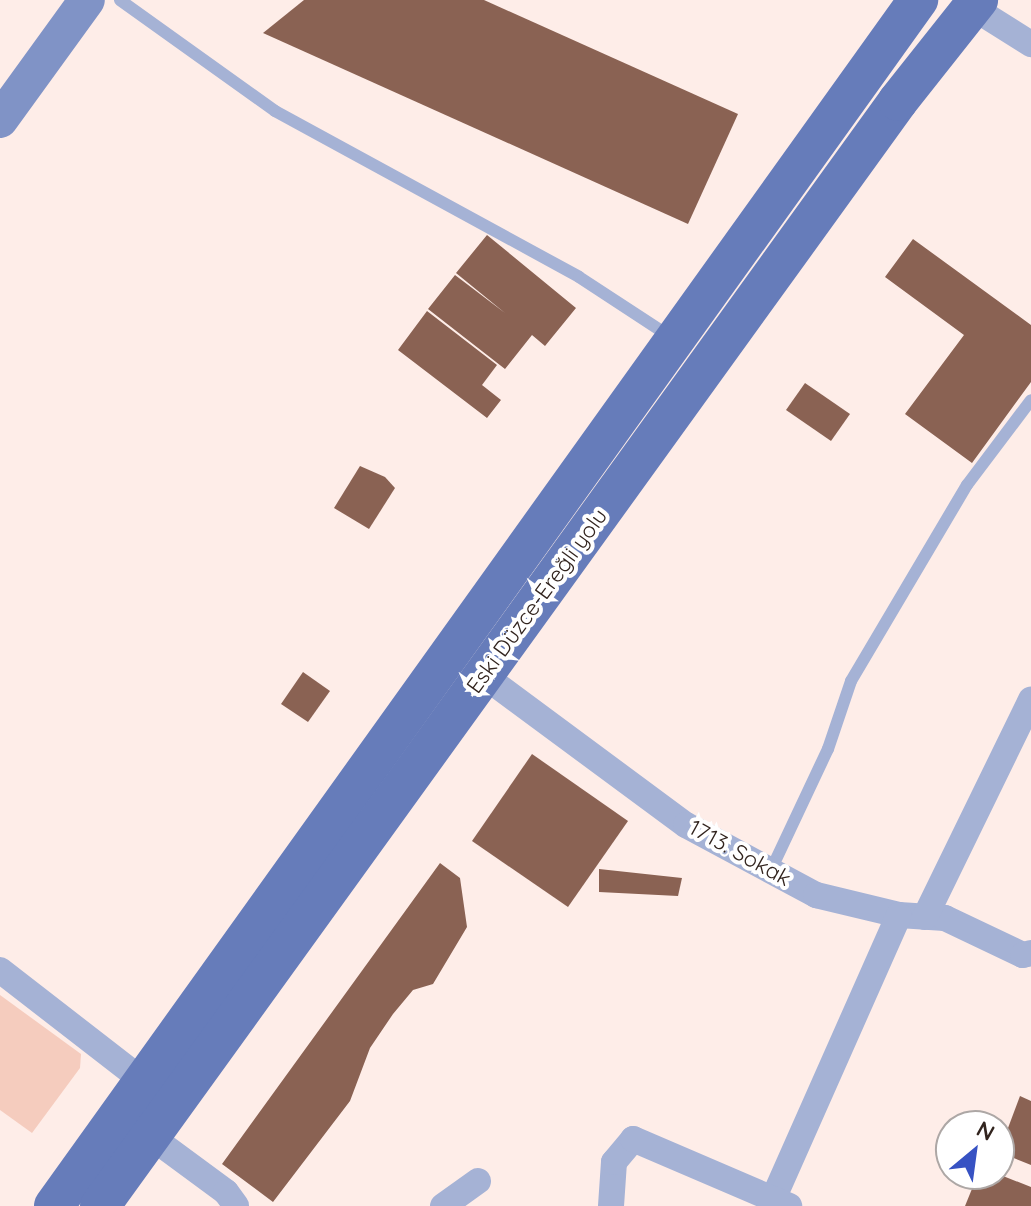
<!DOCTYPE html>
<html>
<head>
<meta charset="utf-8">
<style>
	body { margin:0 }
	#map { position:relative; width:1031px; height:1206px; overflow:hidden; background:#feede8; font-family:Quicksand,sans-serif }
	div>[style] { position:absolute }
	.green>* { inset:0; background:#f5ccbe }
	.building>* { inset:0; background:#8a6253 }
	.lane>* { height:12px; margin:-6px; padding:0 6px; transform-origin:6px; border-radius:6px; background:#a5b2d5 }
	.street>* { height:26px; margin:-13px; padding:0 13px; transform-origin:13px; border-radius:13px; background:#a5b2d5 }
	.secondary>* { height:36px; margin:-18px; padding:0 18px; transform-origin:18px; border-radius:18px; background:#8093c6 }
	.primary>* { height:40px; margin:-20px; padding:0 20px; transform-origin:20px; border-radius:20px; background:#667cba }
	span { translate:-50% -50%; white-space:nowrap; text-align:center; line-height:1.15; -webkit-text-stroke:8px #fff; paint-order:stroke }
	.street-label { font-size:22px; color:#32241e }
	.north { position:absolute; left:935px; top:1110px; width:80px; height:80px; box-sizing:border-box; background:#fff; border:2px solid #ada7a5; border-radius:50%; rotate:29deg; font-size:22px; font-weight:700; line-height:32px; text-align:center; color:#32241e }
	.north::after { content:''; display:block; margin:auto; width:28px; height:36px; background:#3752c3; clip-path:polygon(50% 0,100% 100%,50% 72%,0 100%) }
</style>
</head>
<body>
<div id="map">
	<div class="green">
		<div style="clip-path:polygon(0 995px,81px 1054px,80px 1068px,32px 1133px,0 1110px)"></div>
	</div>
	<div class="building">
		<div style="clip-path:polygon(304px 0,484px 0,738px 114px,688px 224px,263px 33px)"></div>
		<div style="clip-path:polygon(487px 235px,576px 308px,545px 346px,532px 335px,505px 369px,428px 309px,455px 275px,505px 313px,456px 273px)"></div>
		<div style="clip-path:polygon(913px 239px,1031px 325px,1031px 382px,972px 463px,905px 414px,964px 335px,885px 277px)"></div>
		<div style="clip-path:polygon(427px 311px,497px 365px,482px 385px,501px 400px,487px 418px,398px 350px)"></div>
		<div style="clip-path:polygon(805px 383px,850px 414px,831px 441px,786px 410px)"></div>
		<div style="clip-path:polygon(360px 466px,385px 477px,395px 488px,369px 529px,334px 508px)"></div>
		<div style="clip-path:polygon(303px 672px,330px 691px,308px 722px,281px 704px)"></div>
		<div style="clip-path:polygon(532px 754px,628px 821px,568px 907px,472px 841px)"></div>
		<div style="clip-path:polygon(440px 863px,460px 878px,467px 927px,433px 984px,413px 990px,393px 1014px,370px 1048px,350px 1101px,273px 1202px,222px 1164px)"></div>
		<div style="clip-path:polygon(599px 869px,682px 878px,678px 896px,599px 892px)"></div>
		<div style="clip-path:polygon(1020px 1096px,1031px 1101px,1031px 1165px,999px 1152px)"></div>
		<div style="clip-path:polygon(978px 1174px,998px 1174px,1031px 1187px,1031px 1206px,965px 1206px)"></div>
	</div>
	<div class="lane">
		<div style="left:120px;top:0;width:191px;rotate:35.6deg"></div>
		<div style="left:275px;top:111px;width:346px;rotate:28.6deg"></div>
		<div style="left:579px;top:277px;width:108px;rotate:33.2deg"></div>
		<div style="left:771px;top:870px;width:134px;rotate:-64.8deg"></div>
		<div style="left:828px;top:749px;width:72px;rotate:-71.3deg"></div>
		<div style="left:851px;top:681px;width:228px;rotate:-59.4deg"></div>
		<div style="left:967px;top:485px;width:106px;rotate:-53deg"></div>
	</div>
	<div class="street">
		<div style="left:972px;top:7px;width:70px;rotate:32.1deg"></div>
		<div style="left:483px;top:675px;width:252px;rotate:36.5deg"></div>
		<div style="left:686px;top:825px;width:148px;rotate:28.3deg"></div>
		<div style="left:816px;top:895px;width:85px;rotate:13.5deg"></div>
		<div style="left:899px;top:915px;width:46px;rotate:3.7deg"></div>
		<div style="left:945px;top:918px;width:86px;rotate:25.4deg"></div>
		<div style="left:1023px;top:955px;width:8px;rotate:-14deg"></div>
		<div style="left:925px;top:917px;width:242px;rotate:-64deg"></div>
		<div style="left:0;top:970px;width:180px;rotate:37.8deg"></div>
		<div style="left:150px;top:1136px;width:94px;rotate:36.4deg"></div>
		<div style="left:226px;top:1192px;width:17px;rotate:54deg"></div>
		<div style="left:774px;top:1197px;width:308px;rotate:-66.1deg"></div>
		<div style="left:443px;top:1206px;width:43px;rotate:-35.5deg"></div>
		<div style="left:611px;top:1206px;width:44px;rotate:-86.1deg"></div>
		<div style="left:614px;top:1162px;width:30px;rotate:-50deg"></div>
		<div style="left:633px;top:1139px;width:170px;rotate:23.2deg"></div>
	</div>
	<div class="secondary">
		<div style="left:0;top:120px;width:148px;rotate:-54.1deg"></div>
	</div>
	<div class="primary">
		<div style="left:54px;top:1206px;width:1484px;rotate:-54.38deg"></div>
		<div style="left:100px;top:1206px;width:1363px;rotate:-54.16deg"></div>
		<div style="left:898px;top:101px;width:129px;rotate:-51.6deg"></div>
	</div>
	<div class="street-label">
		<span style="left:537px;top:601px;rotate:-54deg">Eski Düzce-Ereğli yolu</span>
		<span style="left:740px;top:853px;rotate:29deg">1713. Sokak</span>
	</div>
	<div class="north">N</div>
</div>
</body>
</html>
